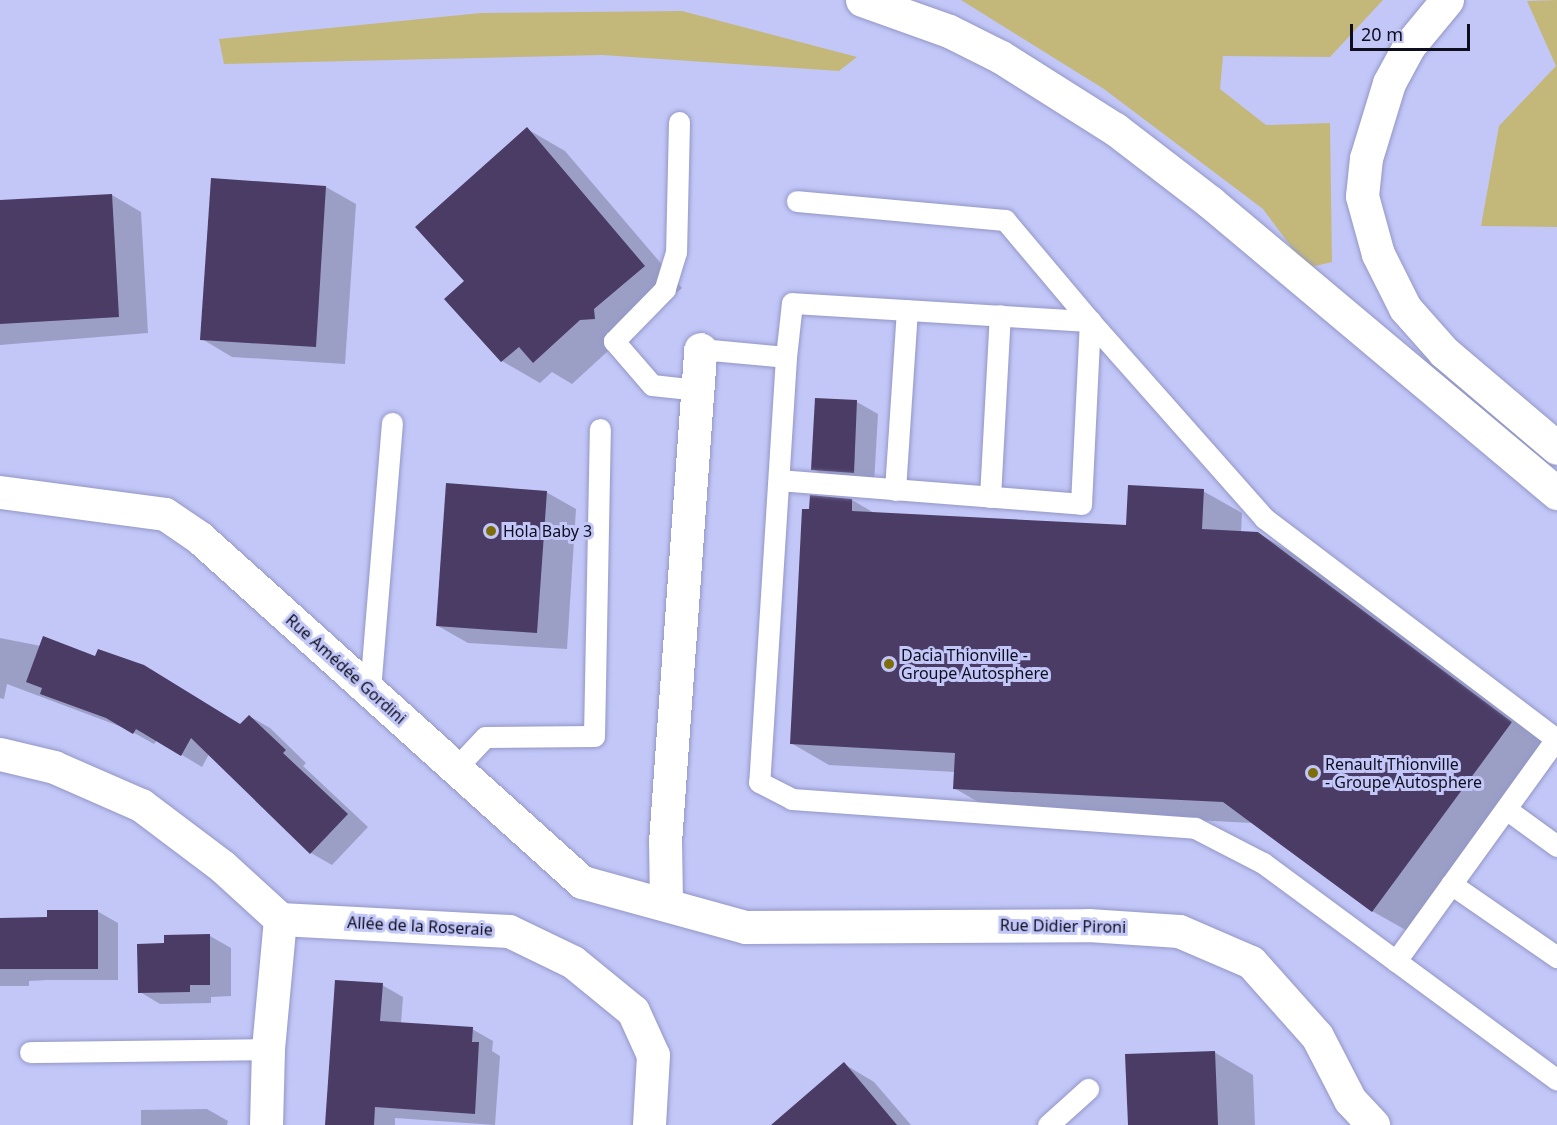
<!DOCTYPE html>
<html>
<head>
<meta charset="utf-8">
<style>
	body { margin:0 }
	#map { position:relative; width:1557px; height:1125px; overflow:hidden; background:#c2c7f8; font-family:"Noto Sans",sans-serif }
	div>[style] { position:absolute }
	.green>* { inset:0; background:#c3b87a }
	.shadow>* { inset:0; background:#0003 }
	.building>* { inset:0; background:#4b3c65 }
	.roads { filter:drop-shadow(0 0 2px #9397c6) drop-shadow(0 0 2px #9397c6) }
	.service>* { height:21px; margin:-10.5px; padding:0 10.5px; transform-origin:10.5px; border-radius:10.5px; background:#fff }
	.minor>* { height:33px; margin:-16.5px; padding:0 16.5px; transform-origin:16.5px; border-radius:16.5px; background:#fff }
	.motorway>* { height:33px; margin:-16.5px; padding:0 16.5px; transform-origin:16.5px; border-radius:16.5px; background:#fff }
	.dots>* { width:16px; height:16px; translate:-50% -50%; box-sizing:border-box; border:3px solid #c2c7f8; border-radius:50% }
	span { translate:-50% -50%; white-space:nowrap; text-align:center; line-height:1.15; -webkit-text-stroke:6px #c2c7f8; paint-order:stroke }
	.poi-label { font-size:16px; color:#0e0e1f }
	.left { translate:0 -50%; text-align:left }
	.street-label { font-size:16px; color:#0e0e1f }
	.scale { position:absolute; left:1350px; top:24px; width:120px; height:27px; box-sizing:border-box; border:3px solid #0e0e1f; border-top:0; padding-left:8px; font-size:18px; line-height:21px; white-space:nowrap; color:#0e0e1f; -webkit-text-stroke:4px #c2c7f8; paint-order:stroke }
</style>
</head>
<body>
<div id="map">
	<div class="green">
		<div style="clip-path:polygon(961px 0,1383px 0,1330px 57px,1223px 56px,1220px 89px,1266px 125px,1330px 123px,1332px 262px,1307px 268px,1263px 209px,1104px 89px)"></div>
		<div style="clip-path:polygon(1557px 0,1557px 227px,1481px 226px,1499px 126px,1556px 66px,1527px 1px)"></div>
		<div style="clip-path:polygon(682px 11px,857px 57px,839px 71px,602px 55px,224px 64px,219px 39px,481px 13px)"></div>
	</div>
	<div class="shadow">
		<div style="clip-path:polygon(527px 129px,565px 151px,682px 288px,632px 331px,633px 340px,619px 341px,572px 384px,552px 372px,540px 383px,502px 361px,466px 281px)"></div>
		<div style="clip-path:polygon(326px 187px,356px 204px,345px 364px,232px 357px,202px 339px)"></div>
		<div style="clip-path:polygon(112px 195px,141px 212px,148px 333px,0 345px,0 202px)"></div>
		<div style="clip-path:polygon(857px 402px,878px 414px,874px 484px,834px 481px,813px 469px)"></div>
		<div style="clip-path:polygon(1203px 491px,1242px 513px,1241px 533px,1258px 533px,1297px 556px,1550px 745px,1411px 933px,1372px 911px,1253px 823px,992px 810px,954px 788px,955px 772px,829px 765px,791px 743px,811px 511px,852px 500px,876px 514px,1127px 527px)"></div>
		<div style="clip-path:polygon(546px 492px,576px 509px,567px 649px,468px 643px,438px 626px)"></div>
		<div style="clip-path:polygon(0 638px,41px 646px,241px 725px,249px 716px,270px 728px,306px 763px,303px 766px,368px 827px,332px 865px,311px 853px,209px 754px,202px 767px,157px 740px,154px 744px,127px 729px,7px 684px,4px 699px,0 698px)"></div>
		<div style="clip-path:polygon(97px 911px,118px 923px,118px 980px,48px 980px,29px 981px,29px 986px,0 986px,0 919px,48px 918px)"></div>
		<div style="clip-path:polygon(210px 936px,231px 948px,231px 996px,211px 997px,211px 1003px,160px 1004px,140px 992px,166px 945px)"></div>
		<div style="clip-path:polygon(382px 985px,403px 997px,401px 1024px,472px 1029px,493px 1041px,492px 1051px,500px 1056px,495px 1125px,395px 1118px,395px 1125px,326px 1125px)"></div>
		<div style="clip-path:polygon(1214px 1052px,1253px 1075px,1255px 1125px,1129px 1125px)"></div>
		<div style="clip-path:polygon(844px 1064px,874px 1082px,911px 1125px,774px 1125px)"></div>
		<div style="clip-path:polygon(207px 1109px,228px 1121px,227px 1125px,141px 1125px,141px 1110px)"></div>
	</div>
	<div class="building">
		<div style="clip-path:polygon(527px 127px,645px 266px,594px 309px,595px 319px,580px 320px,533px 363px,519px 347px,501px 362px,444px 299px,464px 281px,415px 227px)"></div>
		<div style="clip-path:polygon(211px 178px,326px 186px,316px 347px,200px 340px)"></div>
		<div style="clip-path:polygon(112px 194px,119px 317px,0 324px,0 200px)"></div>
		<div style="clip-path:polygon(815px 398px,857px 400px,854px 473px,811px 470px)"></div>
		<div style="clip-path:polygon(446px 483px,547px 491px,537px 633px,436px 626px)"></div>
		<div style="clip-path:polygon(1128px 485px,1204px 489px,1202px 529px,1258px 532px,1512px 722px,1372px 912px,1223px 802px,953px 789px,955px 753px,790px 744px,802px 509px,809px 509px,810px 495px,852px 499px,852px 511px,1126px 525px)"></div>
		<div style="clip-path:polygon(43px 636px,95px 656px,98px 649px,144px 665px,240px 724px,249px 715px,286px 750px,283px 753px,348px 814px,310px 854px,191px 738px,181px 756px,136px 729px,133px 734px,106px 718px,40px 694px,42px 688px,26px 682px)"></div>
		<div style="clip-path:polygon(47px 910px,98px 910px,98px 969px,0 969px,0 918px,47px 917px)"></div>
		<div style="clip-path:polygon(210px 934px,210px 985px,190px 985px,190px 992px,138px 993px,137px 944px,164px 943px,164px 935px)"></div>
		<div style="clip-path:polygon(335px 980px,383px 983px,380px 1021px,473px 1027px,472px 1042px,479px 1042px,475px 1114px,375px 1107px,374px 1125px,325px 1125px)"></div>
		<div style="clip-path:polygon(1215px 1051px,1218px 1125px,1128px 1125px,1125px 1054px)"></div>
		<div style="clip-path:polygon(844px 1062px,897px 1125px,771px 1125px)"></div>
	</div>
	<div class="roads">
		<div class="service">
			<div style="left:679px;top:122px;width:130px;rotate:91.3deg"></div>
			<div style="left:676px;top:252px;width:39px;rotate:107deg"></div>
			<div style="left:665px;top:289px;width:73px;rotate:134.4deg"></div>
			<div style="left:614px;top:341px;width:58px;rotate:49.2deg"></div>
			<div style="left:652px;top:385px;width:45px;rotate:6.3deg"></div>
			<div style="left:700px;top:349px;width:86px;rotate:5.3deg"></div>
			<div style="left:786px;top:357px;width:426px;rotate:93.6deg"></div>
			<div style="left:759px;top:782px;width:37px;rotate:27deg"></div>
			<div style="left:792px;top:799px;width:404px;rotate:4.1deg"></div>
			<div style="left:1195px;top:828px;width:76px;rotate:27.2deg"></div>
			<div style="left:1263px;top:863px;width:365px;rotate:36.4deg"></div>
			<div style="left:786px;top:357px;width:54px;rotate:-83.7deg"></div>
			<div style="left:792px;top:303px;width:299px;rotate:3.5deg"></div>
			<div style="left:1090px;top:321px;width:263px;rotate:48.5deg"></div>
			<div style="left:1264px;top:518px;width:366px;rotate:37.1deg"></div>
			<div style="left:1556px;top:739px;width:274px;rotate:125.8deg"></div>
			<div style="left:779px;top:480px;width:303px;rotate:4.5deg"></div>
			<div style="left:1081px;top:504px;width:183px;rotate:-87.2deg"></div>
			<div style="left:1090px;top:321px;width:132px;rotate:-130.1deg"></div>
			<div style="left:1005px;top:220px;width:209px;rotate:-174.8deg"></div>
			<div style="left:895px;top:490px;width:180px;rotate:-86.2deg"></div>
			<div style="left:990px;top:497px;width:182px;rotate:-86.9deg"></div>
			<div style="left:370px;top:690px;width:268px;rotate:-85.3deg"></div>
			<div style="left:456px;top:768px;width:42px;rotate:-46.9deg"></div>
			<div style="left:485px;top:737px;width:109px;rotate:-0.5deg"></div>
			<div style="left:594px;top:736px;width:307px;rotate:-88.9deg"></div>
			<div style="left:1506px;top:809px;width:63px;rotate:36deg"></div>
			<div style="left:1451px;top:884px;width:129px;rotate:34.6deg"></div>
			<div style="left:30px;top:1052px;width:238px;rotate:-0.7deg"></div>
			<div style="left:1048px;top:1125px;width:54px;rotate:-42deg"></div>
		</div>
		<div class="minor">
			<div style="left:0;top:492px;width:166px;rotate:7.6deg"></div>
			<div style="left:165px;top:514px;width:42px;rotate:34.4deg"></div>
			<div style="left:200px;top:538px;width:514px;rotate:42deg"></div>
			<div style="left:582px;top:882px;width:169px;rotate:15.4deg"></div>
			<div style="left:745px;top:927px;width:343px;rotate:-0.3deg"></div>
			<div style="left:1088px;top:925px;width:91px;rotate:3.8deg"></div>
			<div style="left:1179px;top:931px;width:78px;rotate:23.3deg"></div>
			<div style="left:1251px;top:962px;width:99px;rotate:48.3deg"></div>
			<div style="left:1317px;top:1036px;width:72px;rotate:62.7deg"></div>
			<div style="left:1350px;top:1100px;width:34px;rotate:47deg"></div>
			<div style="left:0;top:754px;width:56px;rotate:13.5deg"></div>
			<div style="left:54px;top:767px;width:95px;rotate:23.6deg"></div>
			<div style="left:141px;top:805px;width:101px;rotate:37deg"></div>
			<div style="left:222px;top:866px;width:79px;rotate:42.4deg"></div>
			<div style="left:280px;top:919px;width:131px;rotate:95.3deg"></div>
			<div style="left:268px;top:1049px;width:76px;rotate:91.5deg"></div>
			<div style="left:666px;top:903px;width:61px;rotate:-90.9deg"></div>
			<div style="left:665px;top:842px;width:494px;rotate:-85.9deg"></div>
			<div style="left:280px;top:919px;width:229px;rotate:3deg"></div>
			<div style="left:509px;top:931px;width:71px;rotate:25.8deg"></div>
			<div style="left:573px;top:962px;width:77px;rotate:39.2deg"></div>
			<div style="left:633px;top:1011px;width:48px;rotate:65.6deg"></div>
			<div style="left:653px;top:1055px;width:70px;rotate:93.3deg"></div>
		</div>
		<div class="motorway">
			<div style="left:862px;top:0;width:92px;rotate:19.6deg"></div>
			<div style="left:949px;top:31px;width:58px;rotate:26.6deg"></div>
			<div style="left:1001px;top:57px;width:135px;rotate:32.3deg"></div>
			<div style="left:1115px;top:129px;width:120px;rotate:37.5deg"></div>
			<div style="left:1210px;top:202px;width:453px;rotate:40deg"></div>
			<div style="left:1447px;top:0;width:60px;rotate:129.6deg"></div>
			<div style="left:1409px;top:46px;width:42px;rotate:118.4deg"></div>
			<div style="left:1389px;top:83px;width:78px;rotate:107deg"></div>
			<div style="left:1366px;top:158px;width:38px;rotate:96deg"></div>
			<div style="left:1362px;top:196px;width:60px;rotate:74.6deg"></div>
			<div style="left:1378px;top:254px;width:60px;rotate:63.4deg"></div>
			<div style="left:1405px;top:308px;width:59px;rotate:48.4deg"></div>
			<div style="left:1444px;top:352px;width:148px;rotate:40.3deg"></div>
		</div>
	</div>
	<div class="dots">
		<div style="left:491px;top:531px;background:#7d6e0c"></div>
		<div style="left:889px;top:664px;background:#7d6e0c"></div>
		<div style="left:1313px;top:773px;background:#7d6e0c"></div>
	</div>
	<div class="poi-label">
		<span class="left" style="left:503px;top:531px">Hola Baby 3</span>
		<span class="left" style="left:901px;top:664px">Dacia Thionville -<br>Groupe Autosphere</span>
		<span class="left" style="left:1325px;top:773px">Renault Thionville<br>- Groupe Autosphere</span>
	</div>
	<div class="street-label">
		<span style="left:346px;top:669px;rotate:42deg">Rue Amédée Gordini</span>
		<span style="left:420px;top:926px;rotate:3deg">Allée de la Roseraie</span>
		<span style="left:1063px;top:926px;rotate:1deg">Rue Didier Pironi</span>
	</div>
	<div class="scale">20 m</div>
</div>
</body>
</html>
